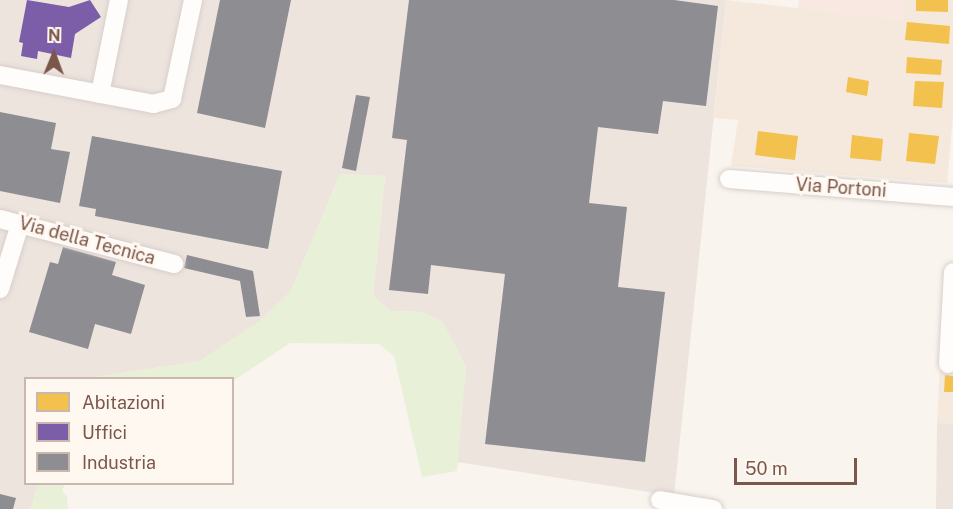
<!DOCTYPE html>
<html>
<head>
<meta charset="utf-8">
<style>
	body { margin:0 }
	#map { position:relative; width:953px; height:509px; overflow:hidden; background:#f9f4ee; font-family:"Public Sans",sans-serif }
	div>[style] { position:absolute }
	.residential>* { inset:0; background:#f5e9de }
	.commercial>* { inset:0; background:#f9e8e1 }
	.industrial>* { inset:0; background:#ede4de }
	.green>* { inset:0; background:#e8f0d8 }
	.homes>* { inset:0; background:#f2c14e }
	.offices>* { inset:0; background:#7b5ea7 }
	.industry>* { inset:0; background:#8d8d92 }
	.roads { filter:drop-shadow(0 0 2px #d8cfca) drop-shadow(0 0 2px #d8cfca) }
	.minor>* { height:18px; margin:-9px; padding:0 9px; transform-origin:9px; border-radius:9px; background:#fefdfc }
	span { translate:-50% -50%; white-space:nowrap; text-align:center; line-height:1.15; -webkit-text-stroke:6px #fff8f1; paint-order:stroke }
	.street-label { font-size:18px; color:#7b564a }
	.legend { position:absolute; left:24px; top:377px; width:210px; height:108px; box-sizing:border-box; background:#fff8f1; border:2px solid #cab7ae; margin:0; padding:8px 10px; list-style:none; font-size:18px; color:#7b564a }
	.legend li { display:flex; align-items:center; gap:12px; height:30px }
	.legend b { width:30px; border:2px solid #cab7ae }
	.north { position:absolute; left:24px; top:24px; width:60px; height:60px; -webkit-text-stroke:4px #fff8f1; paint-order:stroke; rotate:1deg; font-size:16px; font-weight:700; line-height:24px; text-align:center; color:#7b564a }
	.north::after { content:''; display:block; margin:auto; width:21px; height:27px; background:#7b564a; clip-path:polygon(50% 0,100% 100%,50% 72%,0 100%) }
	.scale { position:absolute; left:734px; top:458px; width:123px; height:27px; box-sizing:border-box; border:3px solid #7b564a; border-top:0; padding-left:8px; font-size:18px; line-height:21px; white-space:nowrap; color:#7b564a; -webkit-text-stroke:4px #fff8f1; paint-order:stroke }
</style>
</head>
<body>
<div id="map">
	<div class="residential">
		<div style="clip-path:polygon(726px 0,903px 20px,904px 0,953px 0,953px 116px,947px 183px,731px 166px,738px 120px,714px 118px)"></div>
		<div style="clip-path:polygon(953px 362px,953px 424px,937px 423px,940px 365px)"></div>
	</div>
	<div class="commercial">
		<div style="clip-path:polygon(799px 0,904px 0,904px 20px,798px 9px)"></div>
	</div>
	<div class="industrial">
		<div style="clip-path:polygon(0 0,726px 0,674px 496px,457px 462px,466px 366px,423px 312px,390px 311px,373px 296px,385px 176px,340px 174px,291px 291px,260px 321px,200px 361px,90px 378px,26px 378px,26px 484px,38px 484px,31px 509px,0 509px)"></div>
		<div style="clip-path:polygon(937px 423px,953px 424px,953px 509px,936px 509px)"></div>
	</div>
	<div class="green">
		<div style="clip-path:polygon(340px 174px,385px 176px,373px 296px,390px 311px,423px 312px,443px 322px,466px 366px,457px 471px,422px 477px,394px 356px,379px 344px,290px 343px,233px 381px,90px 378px,200px 361px,260px 321px,291px 291px)"></div>
		<div style="clip-path:polygon(38px 484px,65px 484px,62px 491px,67px 496px,68px 509px,31px 509px)"></div>
	</div>
	<div class="homes">
		<div style="clip-path:polygon(916px 0,948px 0,948px 12px,916px 11px)"></div>
		<div style="clip-path:polygon(907px 22px,950px 26px,949px 44px,905px 40px)"></div>
		<div style="clip-path:polygon(907px 57px,942px 60px,941px 75px,906px 73px)"></div>
		<div style="clip-path:polygon(848px 77px,869px 81px,867px 96px,846px 92px)"></div>
		<div style="clip-path:polygon(915px 81px,944px 82px,942px 108px,913px 106px)"></div>
		<div style="clip-path:polygon(758px 131px,798px 136px,795px 160px,755px 155px)"></div>
		<div style="clip-path:polygon(909px 133px,939px 136px,935px 164px,906px 161px)"></div>
		<div style="clip-path:polygon(852px 135px,883px 139px,881px 161px,850px 158px)"></div>
		<div style="clip-path:polygon(945px 375px,953px 376px,953px 392px,944px 392px)"></div>
	</div>
	<div class="offices">
		<div style="clip-path:polygon(27px 0,69px 7px,90px 0,101px 17px,75px 34px,71px 58px,38px 51px,37px 59px,21px 56px,23px 43px,19px 42px)"></div>
	</div>
	<div class="industry">
		<div style="clip-path:polygon(220px 0,291px 0,265px 128px,197px 113px)"></div>
		<div style="clip-path:polygon(409px 0,674px 0,718px 6px,706px 106px,663px 101px,658px 134px,598px 127px,589px 203px,627px 207px,618px 287px,665px 292px,645px 462px,485px 444px,505px 274px,431px 265px,428px 294px,389px 290px,407px 140px,392px 138px)"></div>
		<div style="clip-path:polygon(356px 95px,370px 97px,356px 171px,342px 168px)"></div>
		<div style="clip-path:polygon(0 112px,56px 123px,51px 149px,70px 152px,60px 203px,0 191px)"></div>
		<div style="clip-path:polygon(92px 136px,282px 171px,268px 249px,95px 216px,96px 209px,79px 206px)"></div>
		<div style="clip-path:polygon(63px 247px,116px 262px,112px 275px,145px 285px,131px 334px,95px 324px,88px 349px,29px 332px,50px 262px,58px 264px)"></div>
		<div style="clip-path:polygon(187px 255px,253px 271px,260px 316px,246px 317px,240px 281px,184px 268px)"></div>
		<div style="clip-path:polygon(0 494px,16px 498px,13px 509px,0 509px)"></div>
	</div>
	<div class="roads">
		<div class="minor">
			<div style="left:0;top:75px;width:156px;rotate:10.7deg"></div>
			<div style="left:153px;top:104px;width:20px;rotate:-15deg"></div>
			<div style="left:172px;top:99px;width:101px;rotate:-78deg"></div>
			<div style="left:100px;top:94px;width:96px;rotate:-78.6deg"></div>
			<div style="left:729px;top:179px;width:225px;rotate:4.6deg"></div>
			<div style="left:0;top:219px;width:180px;rotate:14.5deg"></div>
			<div style="left:0;top:289px;width:68px;rotate:-72.9deg"></div>
			<div style="left:948px;top:364px;width:92px;rotate:-86.9deg"></div>
			<div style="left:660px;top:500px;width:54px;rotate:9.6deg"></div>
		</div>
	</div>
	<div class="street-label">
		<span style="left:841px;top:188px;rotate:4deg">Via Portoni</span>
		<span style="left:87px;top:241px;rotate:15deg">Via della Tecnica</span>
	</div>
	<ul class="legend">
	<li><b style="height:16px;background:#f2c14e"></b>Abitazioni</li>
	<li><b style="height:16px;background:#7b5ea7"></b>Uffici</li>
	<li><b style="height:16px;background:#8d8d92"></b>Industria</li>
	</ul>
	<div class="north">N</div>
	<div class="scale">50 m</div>
</div>
</body>
</html>
